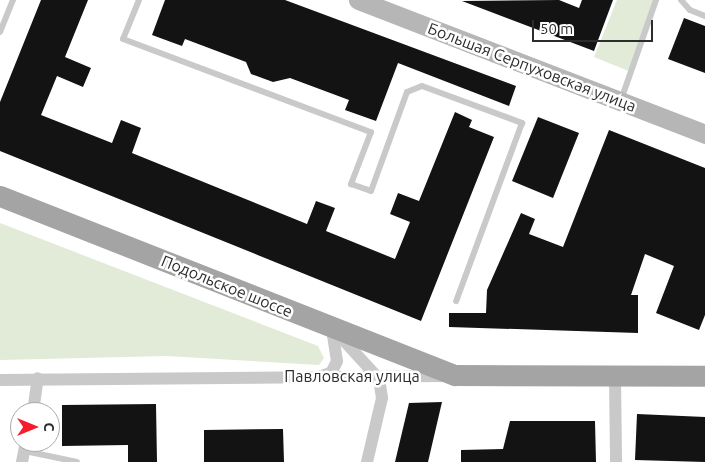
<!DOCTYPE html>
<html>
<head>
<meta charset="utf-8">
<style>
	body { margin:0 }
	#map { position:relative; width:705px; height:462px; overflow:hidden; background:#fff; font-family:Ubuntu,sans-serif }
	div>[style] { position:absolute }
	.green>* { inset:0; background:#e2ebd7 }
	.building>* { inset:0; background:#131313 }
	.lane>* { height:6px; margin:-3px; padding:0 3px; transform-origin:3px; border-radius:3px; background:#c9c9c9 }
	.street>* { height:12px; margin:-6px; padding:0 6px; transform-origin:6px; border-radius:6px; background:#c9c9c9 }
	.secondary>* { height:19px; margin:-9.5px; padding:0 9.5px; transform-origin:9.5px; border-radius:9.5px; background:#b6b6b6 }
	.primary>* { height:21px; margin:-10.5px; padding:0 10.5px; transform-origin:10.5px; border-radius:10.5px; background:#a4a4a4 }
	span { translate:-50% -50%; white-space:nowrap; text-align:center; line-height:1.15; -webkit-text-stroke:5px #fff; paint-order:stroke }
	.street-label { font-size:16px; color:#2c2c2c }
	.north { position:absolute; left:10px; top:402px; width:50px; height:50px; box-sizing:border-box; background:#fff; border:1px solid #ababab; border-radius:50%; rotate:90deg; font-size:14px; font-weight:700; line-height:20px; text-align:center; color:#2c2c2c }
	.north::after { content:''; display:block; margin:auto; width:18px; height:22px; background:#f61b2d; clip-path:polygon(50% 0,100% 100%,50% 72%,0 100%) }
	.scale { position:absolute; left:532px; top:20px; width:121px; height:22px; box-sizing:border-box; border:2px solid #2c2c2c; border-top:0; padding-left:6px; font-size:15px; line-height:18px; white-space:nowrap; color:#2c2c2c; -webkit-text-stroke:4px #fff; paint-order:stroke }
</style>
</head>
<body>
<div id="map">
	<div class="green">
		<div style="clip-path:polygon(617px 0,654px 0,631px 72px,594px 57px)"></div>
		<div style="clip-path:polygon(0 223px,318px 346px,324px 358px,319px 365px,167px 356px,0 360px)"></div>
	</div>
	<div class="building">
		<div style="clip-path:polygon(41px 0,88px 0,65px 57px,91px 68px,83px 87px,57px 76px,41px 115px,112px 143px,121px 120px,141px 128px,132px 153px,307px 224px,316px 201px,335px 208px,326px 231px,395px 259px,410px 222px,390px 214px,398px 193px,419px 201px,455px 112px,472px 120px,469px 127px,494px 137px,421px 321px,0 151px,0 102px)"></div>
		<div style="clip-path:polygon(165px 0,285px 0,516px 86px,509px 106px,398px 63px,376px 121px,345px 110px,349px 100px,290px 78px,273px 82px,251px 74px,246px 62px,185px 39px,182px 46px,152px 35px)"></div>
		<div style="clip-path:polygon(559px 0,579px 8px,582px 0,613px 0,594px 51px,462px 1px)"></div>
		<div style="clip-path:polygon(684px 18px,705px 26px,705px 73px,668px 59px)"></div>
		<div style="clip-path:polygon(538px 117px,579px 133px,553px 198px,512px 181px)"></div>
		<div style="clip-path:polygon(609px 130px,705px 168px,705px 315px,699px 330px,656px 313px,674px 266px,645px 254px,631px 295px,638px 295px,638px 333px,449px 327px,449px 313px,486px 313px,487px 290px,521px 213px,535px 219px,529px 234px,563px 247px)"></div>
		<div style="clip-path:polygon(442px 402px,428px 462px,395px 462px,409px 403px)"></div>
		<div style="clip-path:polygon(156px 404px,157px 462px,128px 462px,128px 445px,62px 446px,62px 405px)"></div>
		<div style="clip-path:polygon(637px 414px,705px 417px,705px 462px,635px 460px)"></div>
		<div style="clip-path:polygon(510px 421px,595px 421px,596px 462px,461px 462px,461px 450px,503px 449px)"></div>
		<div style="clip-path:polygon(283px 429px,284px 462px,204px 462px,204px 430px)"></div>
	</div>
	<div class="lane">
		<div style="left:139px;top:0;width:42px;rotate:112.3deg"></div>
		<div style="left:123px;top:39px;width:265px;rotate:20.6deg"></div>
		<div style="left:371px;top:132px;width:56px;rotate:111deg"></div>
		<div style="left:351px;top:184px;width:21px;rotate:19deg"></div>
		<div style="left:371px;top:191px;width:105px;rotate:-70deg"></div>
		<div style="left:407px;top:92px;width:16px;rotate:-22deg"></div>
		<div style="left:422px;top:86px;width:107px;rotate:20.3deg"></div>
		<div style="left:522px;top:123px;width:190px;rotate:110.3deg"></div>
		<div style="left:681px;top:0;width:13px;rotate:48deg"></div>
		<div style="left:690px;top:10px;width:16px;rotate:22deg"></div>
		<div style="left:0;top:32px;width:35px;rotate:-68deg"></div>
		<div style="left:621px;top:100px;width:106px;rotate:-70.7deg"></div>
		<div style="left:25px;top:451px;width:53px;rotate:11.9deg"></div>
	</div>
	<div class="street">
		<div style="left:337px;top:333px;width:62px;rotate:47.6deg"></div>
		<div style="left:379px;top:379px;width:19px;rotate:81deg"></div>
		<div style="left:382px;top:398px;width:66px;rotate:103.2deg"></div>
		<div style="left:321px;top:376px;width:10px;rotate:-17deg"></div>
		<div style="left:331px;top:373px;width:13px;rotate:-63deg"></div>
		<div style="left:337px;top:361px;width:33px;rotate:-99deg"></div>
		<div style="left:615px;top:376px;width:86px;rotate:89.3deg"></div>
		<div style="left:0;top:380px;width:445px;rotate:-0.5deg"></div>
		<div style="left:33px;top:412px;width:34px;rotate:-82deg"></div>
		<div style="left:22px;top:462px;width:20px;rotate:-79deg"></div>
	</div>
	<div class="secondary">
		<div style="left:358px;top:0;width:372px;rotate:21.1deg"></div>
	</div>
	<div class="primary">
		<div style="left:0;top:196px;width:489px;rotate:21.5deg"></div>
		<div style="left:455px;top:375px;width:250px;rotate:0.2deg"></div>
	</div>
	<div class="street-label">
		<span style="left:532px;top:67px;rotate:21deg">Большая Серпуховская улица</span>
		<span style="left:227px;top:286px;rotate:22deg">Подольское шоссе</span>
		<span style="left:352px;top:376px">Павловская улица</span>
	</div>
	<div class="north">С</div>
	<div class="scale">50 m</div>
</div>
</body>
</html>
